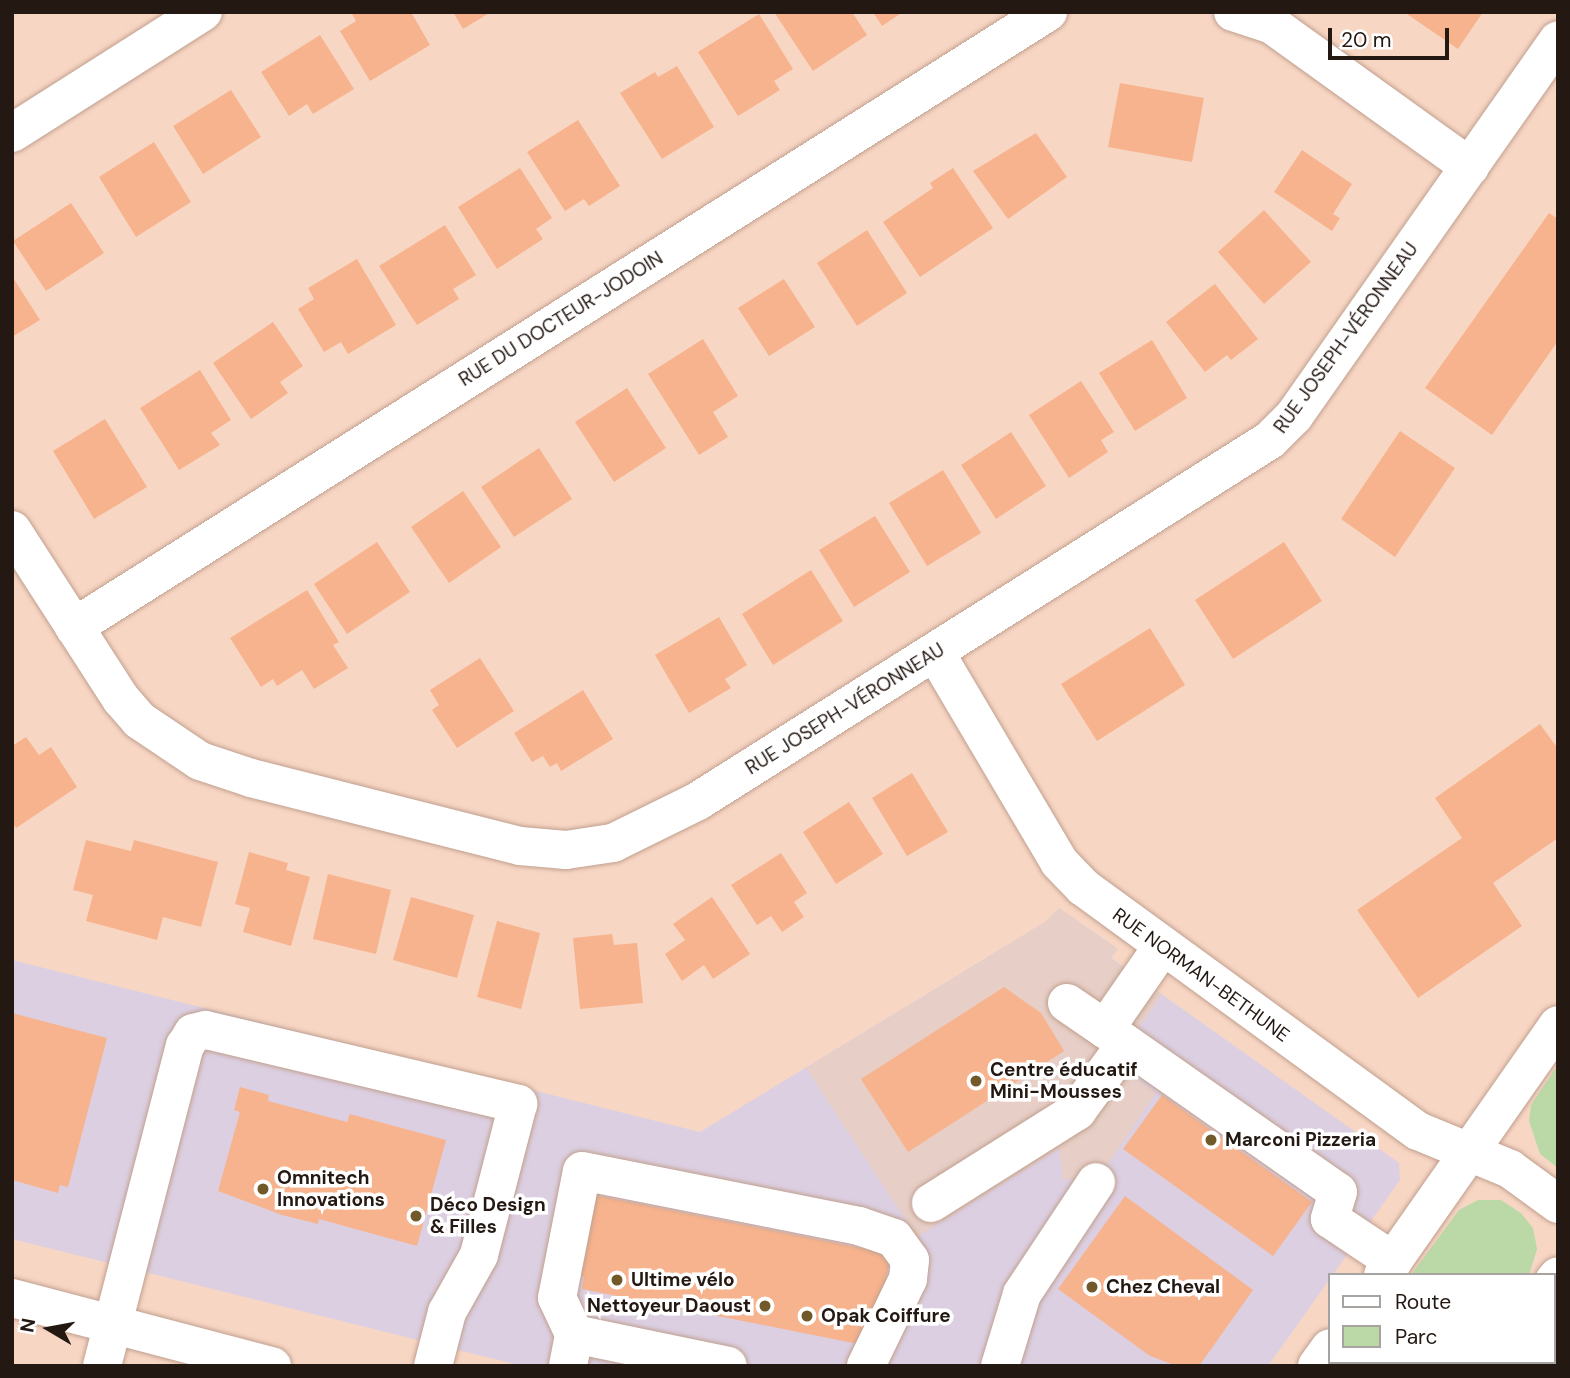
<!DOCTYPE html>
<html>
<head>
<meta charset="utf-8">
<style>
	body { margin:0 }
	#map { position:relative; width:1570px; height:1378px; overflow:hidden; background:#f8d6c4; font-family:"DM Sans",sans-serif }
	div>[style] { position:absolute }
	.commercial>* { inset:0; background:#dccfe2 }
	.education>* { inset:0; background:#e7cec6 }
	.green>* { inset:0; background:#bad9a7 }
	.building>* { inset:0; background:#f7b38d }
	.roads { filter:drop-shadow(0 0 2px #c0a08f) drop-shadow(0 0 2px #c0a08f) }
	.minor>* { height:38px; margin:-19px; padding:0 19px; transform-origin:19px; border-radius:19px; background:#fff }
	.dots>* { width:19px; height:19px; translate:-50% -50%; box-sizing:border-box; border:4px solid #fff; border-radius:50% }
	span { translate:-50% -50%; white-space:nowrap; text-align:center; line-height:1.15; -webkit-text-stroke:7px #fff; paint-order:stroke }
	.street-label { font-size:19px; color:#241812 }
	.poi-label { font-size:19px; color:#241812; font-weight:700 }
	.left { translate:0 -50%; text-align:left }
	.right { translate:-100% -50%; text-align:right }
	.frame { position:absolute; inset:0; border:14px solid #241812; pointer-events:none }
	.legend { position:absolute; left:1328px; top:1273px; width:228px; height:91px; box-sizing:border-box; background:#fff; border:2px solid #a7a3a0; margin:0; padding:9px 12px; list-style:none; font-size:21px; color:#241812 }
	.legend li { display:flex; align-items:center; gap:14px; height:35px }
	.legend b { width:35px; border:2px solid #a7a3a0 }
	.north { position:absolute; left:14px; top:1294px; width:70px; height:70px; -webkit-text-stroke:5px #fff; paint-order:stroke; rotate:280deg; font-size:19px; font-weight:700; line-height:28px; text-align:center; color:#241812 }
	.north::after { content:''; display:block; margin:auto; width:24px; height:32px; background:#241812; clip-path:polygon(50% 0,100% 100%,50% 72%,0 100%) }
	.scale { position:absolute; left:1328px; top:28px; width:121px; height:32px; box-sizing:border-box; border:4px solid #241812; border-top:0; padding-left:9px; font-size:21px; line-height:24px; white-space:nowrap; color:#241812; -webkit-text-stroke:5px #fff; paint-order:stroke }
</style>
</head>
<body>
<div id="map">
	<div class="commercial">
		<div style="clip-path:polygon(1059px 908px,1118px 949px,1111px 958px,1399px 1163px,1400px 1180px,1268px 1366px,522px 1366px,12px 1239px,12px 960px,700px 1132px,1045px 922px)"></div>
	</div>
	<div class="education">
		<div style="clip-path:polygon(1059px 908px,1118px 949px,1110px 958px,1162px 994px,1114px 1063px,1156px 1093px,1107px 1165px,1094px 1176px,1063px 1180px,1059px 1148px,917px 1237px,806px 1068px,1045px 922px)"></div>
	</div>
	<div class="green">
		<div style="clip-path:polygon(1558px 1065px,1558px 1168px,1540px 1154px,1529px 1121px,1531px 1105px)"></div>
		<div style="clip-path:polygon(1478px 1200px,1501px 1200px,1521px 1213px,1533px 1228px,1537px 1249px,1529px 1275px,1411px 1275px,1459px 1210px)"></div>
		<div style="clip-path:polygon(1349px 1362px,1470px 1362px,1346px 1366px)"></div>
	</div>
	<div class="building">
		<div style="clip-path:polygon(351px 12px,411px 12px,430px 45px,370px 81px,340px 31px,356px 21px)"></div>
		<div style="clip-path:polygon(453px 12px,491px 12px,463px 29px)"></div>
		<div style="clip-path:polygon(774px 12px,852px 12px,867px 35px,813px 71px)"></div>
		<div style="clip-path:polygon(873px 12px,903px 12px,882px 26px)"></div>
		<div style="clip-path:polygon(1404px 12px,1483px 12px,1458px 49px)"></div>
		<div style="clip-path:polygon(759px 14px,793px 69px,774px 81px,780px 90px,738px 116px,698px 52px)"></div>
		<div style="clip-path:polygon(320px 35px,354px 89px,313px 114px,307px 104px,289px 116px,261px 72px)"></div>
		<div style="clip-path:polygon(677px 66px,714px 127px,662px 159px,620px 93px,655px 72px,658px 77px)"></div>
		<div style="clip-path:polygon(1120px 83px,1204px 98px,1192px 162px,1108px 147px)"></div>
		<div style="clip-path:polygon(231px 90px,261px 137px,203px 174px,173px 126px)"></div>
		<div style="clip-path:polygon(578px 120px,620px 186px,589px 206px,584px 199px,565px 211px,527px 152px)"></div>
		<div style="clip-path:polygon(1036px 133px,1067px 177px,1008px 219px,973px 171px)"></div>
		<div style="clip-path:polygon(154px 142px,191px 202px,136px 237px,99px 177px)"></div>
		<div style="clip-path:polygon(1302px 150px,1352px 184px,1333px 214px,1340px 218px,1332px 231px,1274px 192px)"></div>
		<div style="clip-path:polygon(520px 168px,552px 218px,536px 229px,543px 239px,497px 269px,458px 207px)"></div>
		<div style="clip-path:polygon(953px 168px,993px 228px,920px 277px,883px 222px,933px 188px,930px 183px)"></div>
		<div style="clip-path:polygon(71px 203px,104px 253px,46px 291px,13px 241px)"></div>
		<div style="clip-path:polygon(1264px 210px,1311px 262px,1264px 304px,1218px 252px)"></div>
		<div style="clip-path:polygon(1549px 213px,1558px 219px,1558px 341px,1492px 435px,1425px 388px)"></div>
		<div style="clip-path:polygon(445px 225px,476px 275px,453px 289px,459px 299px,417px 325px,379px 266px)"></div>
		<div style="clip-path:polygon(867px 230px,907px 293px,857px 326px,817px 263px)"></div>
		<div style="clip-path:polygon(357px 259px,396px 325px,348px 354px,341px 342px,324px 352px,298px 309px,314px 299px,308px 288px)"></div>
		<div style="clip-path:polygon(12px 276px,40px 320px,12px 337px)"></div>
		<div style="clip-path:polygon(784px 279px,815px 327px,769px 356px,738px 308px)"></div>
		<div style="clip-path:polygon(1215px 284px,1258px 339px,1231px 360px,1227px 355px,1205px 372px,1166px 322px)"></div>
		<div style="clip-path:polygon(273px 322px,303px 366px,280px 382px,288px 393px,251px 419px,213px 363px)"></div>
		<div style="clip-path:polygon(703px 339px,738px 396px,713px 412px,728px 437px,699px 455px,648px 374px)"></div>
		<div style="clip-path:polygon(1152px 340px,1187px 398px,1135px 431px,1099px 373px)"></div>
		<div style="clip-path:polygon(200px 370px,231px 420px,211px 433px,220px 445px,179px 470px,140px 408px)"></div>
		<div style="clip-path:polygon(1081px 381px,1114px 432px,1101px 440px,1108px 452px,1069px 478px,1029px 415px)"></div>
		<div style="clip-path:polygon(627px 388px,666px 448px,614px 482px,575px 422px)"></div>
		<div style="clip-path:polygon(105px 419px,147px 487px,94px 519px,53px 451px)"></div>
		<div style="clip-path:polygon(1400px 431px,1455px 468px,1395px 557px,1341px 519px)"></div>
		<div style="clip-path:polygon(1011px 432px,1046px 486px,996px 519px,961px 465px)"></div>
		<div style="clip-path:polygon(539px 448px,572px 499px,514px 537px,481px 487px)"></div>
		<div style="clip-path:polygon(943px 470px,981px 533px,927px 566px,889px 503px)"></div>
		<div style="clip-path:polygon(463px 491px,501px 547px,449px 583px,411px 527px)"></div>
		<div style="clip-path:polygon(875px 516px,910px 572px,854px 607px,819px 550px)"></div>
		<div style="clip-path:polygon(377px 542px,410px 592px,347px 634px,314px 584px)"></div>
		<div style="clip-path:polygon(1284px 542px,1322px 601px,1233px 659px,1195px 600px)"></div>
		<div style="clip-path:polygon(811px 570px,843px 621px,773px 665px,742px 614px)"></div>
		<div style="clip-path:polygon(307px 590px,339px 642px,333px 645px,348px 668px,314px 689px,302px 670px,277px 686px,273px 679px,261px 687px,230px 638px)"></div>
		<div style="clip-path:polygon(719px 617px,747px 665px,725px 679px,731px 688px,689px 713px,655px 655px)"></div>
		<div style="clip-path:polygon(1150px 628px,1185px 685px,1097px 741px,1061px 684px)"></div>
		<div style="clip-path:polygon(480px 658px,514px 711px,457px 748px,432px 710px,439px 705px,430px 690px)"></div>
		<div style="clip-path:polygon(583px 690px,613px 739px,561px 771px,557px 763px,550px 767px,543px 756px,532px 762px,514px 733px)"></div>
		<div style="clip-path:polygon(1540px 724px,1558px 749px,1558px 838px,1493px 883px,1522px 926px,1418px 998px,1357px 910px,1462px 838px,1435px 798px)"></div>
		<div style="clip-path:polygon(26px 737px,39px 755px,51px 747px,77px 787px,16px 828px,12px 822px,12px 746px)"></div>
		<div style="clip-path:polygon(912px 773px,948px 832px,907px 856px,872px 798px)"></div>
		<div style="clip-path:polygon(849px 802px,883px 854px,836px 884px,803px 832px)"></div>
		<div style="clip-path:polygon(86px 840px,131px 851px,134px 840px,218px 862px,201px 927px,163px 917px,157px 940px,86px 921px,93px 895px,73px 890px)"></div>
		<div style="clip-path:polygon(249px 852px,288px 863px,286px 870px,310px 877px,291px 946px,243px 932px,250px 908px,235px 904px)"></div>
		<div style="clip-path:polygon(781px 853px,807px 893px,794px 902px,804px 917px,782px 932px,771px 916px,757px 925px,731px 885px)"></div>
		<div style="clip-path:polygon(328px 874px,391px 890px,376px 954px,313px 939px)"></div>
		<div style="clip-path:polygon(411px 897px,474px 915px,457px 978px,393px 960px)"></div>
		<div style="clip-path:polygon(712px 897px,750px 954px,713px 979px,704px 965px,682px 981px,665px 954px,685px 940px,673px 924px)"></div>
		<div style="clip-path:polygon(497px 921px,540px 933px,521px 1009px,477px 997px)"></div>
		<div style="clip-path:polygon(612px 934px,614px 945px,637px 943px,643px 1003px,580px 1009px,573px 938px)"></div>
		<div style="clip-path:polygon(1004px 987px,1041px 1013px,1064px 1051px,908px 1152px,861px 1079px)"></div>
		<div style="clip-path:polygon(12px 1013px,107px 1038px,68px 1187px,60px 1185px,58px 1193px,12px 1180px)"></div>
		<div style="clip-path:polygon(240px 1087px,269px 1095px,268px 1101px,347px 1122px,350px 1114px,446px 1140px,417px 1246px,319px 1219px,318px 1224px,282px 1215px,218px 1191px,240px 1112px,234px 1110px)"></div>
		<div style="clip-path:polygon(1162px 1095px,1312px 1202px,1273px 1256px,1123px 1149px)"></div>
		<div style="clip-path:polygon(590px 1194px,891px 1254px,875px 1331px,863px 1345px,582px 1289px,584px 1277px,574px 1274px)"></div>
		<div style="clip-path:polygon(1125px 1196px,1253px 1290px,1199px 1366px,1177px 1366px,1150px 1356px,1058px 1289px)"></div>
	</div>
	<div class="roads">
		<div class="minor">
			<div style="left:1233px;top:12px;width:40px;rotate:18deg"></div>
			<div style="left:1271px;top:24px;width:245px;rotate:35.7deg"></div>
			<div style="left:12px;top:133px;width:226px;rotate:-32.4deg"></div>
			<div style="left:12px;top:530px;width:201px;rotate:57.2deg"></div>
			<div style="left:121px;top:699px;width:28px;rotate:49deg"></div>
			<div style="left:139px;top:720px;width:73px;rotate:33.9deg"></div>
			<div style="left:200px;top:761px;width:54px;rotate:18.4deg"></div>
			<div style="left:251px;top:778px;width:277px;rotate:14.2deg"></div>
			<div style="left:520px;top:846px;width:46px;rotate:5deg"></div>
			<div style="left:566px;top:850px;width:48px;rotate:-8.5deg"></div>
			<div style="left:613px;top:843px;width:95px;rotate:-26.3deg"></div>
			<div style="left:698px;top:801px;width:676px;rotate:-32.26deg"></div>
			<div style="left:1270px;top:440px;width:34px;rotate:-45deg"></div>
			<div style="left:1294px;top:416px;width:459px;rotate:-54.9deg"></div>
			<div style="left:74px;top:627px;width:1152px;rotate:-32.27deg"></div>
			<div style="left:935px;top:652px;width:244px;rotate:59.4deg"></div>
			<div style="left:1059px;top:862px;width:35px;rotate:46deg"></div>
			<div style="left:1083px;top:887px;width:414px;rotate:36.1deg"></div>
			<div style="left:1418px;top:1131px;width:100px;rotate:22.4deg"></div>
			<div style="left:1510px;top:1169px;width:59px;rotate:36.1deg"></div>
			<div style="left:1162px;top:947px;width:100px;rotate:124.8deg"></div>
			<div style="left:1105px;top:1029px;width:284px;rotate:35deg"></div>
			<div style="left:1338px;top:1192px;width:28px;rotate:107deg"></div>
			<div style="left:1330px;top:1219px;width:76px;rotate:33.7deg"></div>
			<div style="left:1067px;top:1003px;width:46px;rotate:34.4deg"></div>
			<div style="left:931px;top:1203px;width:173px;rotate:-32.2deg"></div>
			<div style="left:1077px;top:1111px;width:83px;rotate:-53.8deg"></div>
			<div style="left:1383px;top:1275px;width:305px;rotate:-55deg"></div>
			<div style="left:1554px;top:1281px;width:6px;rotate:-51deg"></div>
			<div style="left:12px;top:1298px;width:269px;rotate:14.7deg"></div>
			<div style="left:574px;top:1334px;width:40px;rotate:-115deg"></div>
			<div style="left:557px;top:1298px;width:129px;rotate:-78.9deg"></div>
			<div style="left:582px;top:1171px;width:282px;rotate:11.2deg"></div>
			<div style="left:859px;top:1226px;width:37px;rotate:19deg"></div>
			<div style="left:894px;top:1238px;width:27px;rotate:54deg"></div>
			<div style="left:910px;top:1260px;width:19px;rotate:96deg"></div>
			<div style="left:908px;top:1279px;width:97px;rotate:115.8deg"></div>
			<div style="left:102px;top:1366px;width:331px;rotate:-75.5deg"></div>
			<div style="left:185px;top:1046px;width:15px;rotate:-58deg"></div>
			<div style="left:193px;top:1033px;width:13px;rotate:-13deg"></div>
			<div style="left:206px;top:1030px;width:321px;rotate:13.3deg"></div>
			<div style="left:518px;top:1104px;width:156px;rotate:104.5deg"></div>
			<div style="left:479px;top:1255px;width:65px;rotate:119.3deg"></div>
			<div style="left:447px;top:1312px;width:56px;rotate:104.5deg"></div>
			<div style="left:568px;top:1366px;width:33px;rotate:-79deg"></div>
			<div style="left:574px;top:1334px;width:157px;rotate:11.7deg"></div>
			<div style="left:1000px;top:1366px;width:75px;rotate:-73deg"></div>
			<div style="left:1022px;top:1294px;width:134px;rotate:-56.5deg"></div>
			<div style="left:1317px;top:1366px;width:22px;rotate:-54deg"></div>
			<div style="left:1496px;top:1366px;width:4px;rotate:-63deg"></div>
		</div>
	</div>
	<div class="dots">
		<div style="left:976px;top:1081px;background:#715929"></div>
		<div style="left:1211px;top:1140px;background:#715929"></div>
		<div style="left:263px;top:1189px;background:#715929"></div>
		<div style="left:416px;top:1216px;background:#715929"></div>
		<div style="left:617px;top:1280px;background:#715929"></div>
		<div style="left:1092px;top:1287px;background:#715929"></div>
		<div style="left:765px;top:1306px;background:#715929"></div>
		<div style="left:807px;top:1316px;background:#715929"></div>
	</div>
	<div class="street-label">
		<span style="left:561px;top:319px;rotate:-32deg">RUE DU DOCTEUR-JODOIN</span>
		<span style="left:1346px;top:338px;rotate:-54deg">RUE JOSEPH-VÉRONNEAU</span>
		<span style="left:845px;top:709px;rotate:-32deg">RUE JOSEPH-VÉRONNEAU</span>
		<span style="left:1201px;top:975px;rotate:36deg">RUE NORMAN-BETHUNE</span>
	</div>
	<div class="poi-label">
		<span class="left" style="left:990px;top:1081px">Centre éducatif<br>Mini-Mousses</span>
		<span class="left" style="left:1225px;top:1140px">Marconi Pizzeria</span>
		<span class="left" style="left:277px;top:1189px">Omnitech<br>Innovations</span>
		<span class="left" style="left:430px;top:1216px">Déco Design<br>&amp; Filles</span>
		<span class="left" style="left:631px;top:1280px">Ultime vélo</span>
		<span class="left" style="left:1106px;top:1287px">Chez Cheval</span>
		<span class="right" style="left:751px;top:1306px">Nettoyeur Daoust</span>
		<span class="left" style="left:821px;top:1316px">Opak Coiffure</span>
	</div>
	<div class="frame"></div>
	<ul class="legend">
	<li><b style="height:9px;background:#fff"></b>Route</li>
	<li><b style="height:19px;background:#bad9a7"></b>Parc</li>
	</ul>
	<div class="north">N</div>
	<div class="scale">20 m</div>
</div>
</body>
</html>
